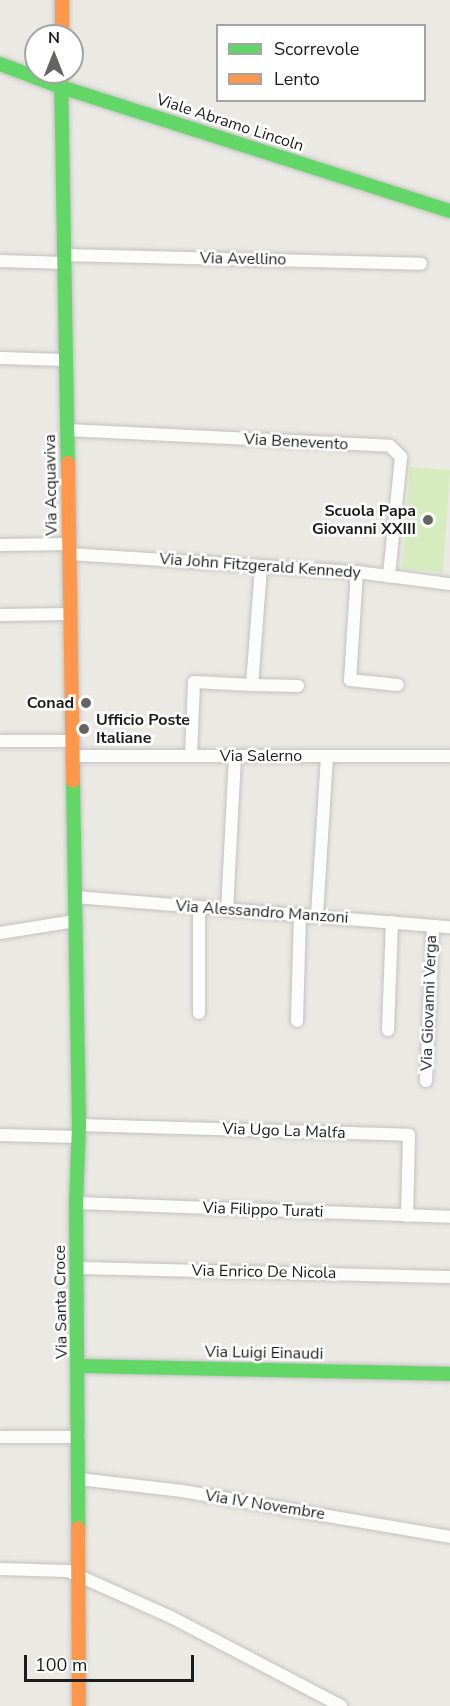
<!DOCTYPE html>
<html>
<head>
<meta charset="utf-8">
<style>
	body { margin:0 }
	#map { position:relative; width:450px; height:1706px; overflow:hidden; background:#eae9e4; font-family:"Nunito Sans",sans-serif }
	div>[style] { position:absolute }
	.grass>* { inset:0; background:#d6ecbf }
	.roads { filter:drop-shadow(0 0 2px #c3c2c0) drop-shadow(0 0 2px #c3c2c0) }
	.street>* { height:12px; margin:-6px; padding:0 6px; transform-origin:6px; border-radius:6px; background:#fcfcfb }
	.fast>* { height:14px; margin:-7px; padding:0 7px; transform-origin:7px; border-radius:7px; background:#63d668 }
	.slow>* { height:14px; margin:-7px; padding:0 7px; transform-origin:7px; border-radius:7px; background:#ff974d }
	.dots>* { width:16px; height:16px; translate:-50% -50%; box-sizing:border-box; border:3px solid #fff; border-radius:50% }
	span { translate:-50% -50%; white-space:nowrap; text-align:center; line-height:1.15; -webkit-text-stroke:5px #fff; paint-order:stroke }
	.street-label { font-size:16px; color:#1c1c1c }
	.poi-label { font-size:16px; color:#1c1c1c; font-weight:700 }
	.right { translate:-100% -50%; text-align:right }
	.left { translate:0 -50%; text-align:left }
	.legend { position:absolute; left:216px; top:24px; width:210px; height:78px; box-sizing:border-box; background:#fff; border:2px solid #a4a4a4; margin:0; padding:8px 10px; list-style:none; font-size:18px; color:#1c1c1c }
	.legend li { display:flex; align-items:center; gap:12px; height:30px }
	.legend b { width:30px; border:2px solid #a4a4a4 }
	.north { position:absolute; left:24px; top:24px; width:60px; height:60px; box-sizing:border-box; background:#fff; border:2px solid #a4a4a4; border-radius:50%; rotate:0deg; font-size:16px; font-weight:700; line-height:24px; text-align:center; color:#1c1c1c }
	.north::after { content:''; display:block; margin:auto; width:21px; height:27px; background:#646462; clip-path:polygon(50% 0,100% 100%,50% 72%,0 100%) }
	.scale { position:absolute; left:24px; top:1655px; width:170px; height:27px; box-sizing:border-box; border:3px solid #1c1c1c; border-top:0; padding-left:8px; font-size:18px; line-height:21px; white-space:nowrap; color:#1c1c1c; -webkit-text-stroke:4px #fff; paint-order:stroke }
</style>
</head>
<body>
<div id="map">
	<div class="grass">
		<div style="clip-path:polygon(410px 467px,450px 470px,443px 572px,402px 569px)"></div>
	</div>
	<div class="roads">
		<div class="street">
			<div style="left:64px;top:255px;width:357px;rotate:1.4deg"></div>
			<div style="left:0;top:261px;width:65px;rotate:1.8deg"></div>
			<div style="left:0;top:358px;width:66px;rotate:1.7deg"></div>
			<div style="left:67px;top:430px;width:323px;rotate:2.8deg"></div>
			<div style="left:390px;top:446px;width:16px;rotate:45deg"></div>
			<div style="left:401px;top:457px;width:120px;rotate:95.8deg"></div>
			<div style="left:0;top:545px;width:69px;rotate:-0.8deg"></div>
			<div style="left:69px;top:554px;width:289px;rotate:3.6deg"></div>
			<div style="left:357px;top:572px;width:94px;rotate:7.4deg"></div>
			<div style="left:357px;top:572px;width:108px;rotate:93.7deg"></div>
			<div style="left:350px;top:680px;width:48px;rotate:5.9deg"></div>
			<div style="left:0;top:615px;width:70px;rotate:-0.8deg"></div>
			<div style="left:252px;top:685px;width:46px;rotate:1.2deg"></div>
			<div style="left:0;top:741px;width:72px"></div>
			<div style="left:191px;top:755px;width:73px;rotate:-87.6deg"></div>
			<div style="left:194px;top:682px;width:58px;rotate:3deg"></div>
			<div style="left:252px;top:685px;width:118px;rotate:-85.6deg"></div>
			<div style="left:72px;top:756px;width:378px"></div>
			<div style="left:75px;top:897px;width:376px;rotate:4.6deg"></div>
			<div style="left:227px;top:910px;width:154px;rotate:-87deg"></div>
			<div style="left:317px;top:915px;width:158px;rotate:-86.4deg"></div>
			<div style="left:0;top:933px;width:76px;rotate:-9.1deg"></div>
			<div style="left:199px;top:1013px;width:105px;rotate:-90deg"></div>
			<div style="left:297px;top:1021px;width:107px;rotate:-88.4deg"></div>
			<div style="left:388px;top:1030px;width:108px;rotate:-87.9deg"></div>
			<div style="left:426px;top:1081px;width:155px;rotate:-87.4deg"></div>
			<div style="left:79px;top:1125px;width:330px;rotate:1.7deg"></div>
			<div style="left:409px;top:1135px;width:81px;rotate:91.4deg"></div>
			<div style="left:0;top:1135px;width:79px;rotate:1.5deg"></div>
			<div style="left:76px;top:1203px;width:374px;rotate:2.1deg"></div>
			<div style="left:77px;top:1268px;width:373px;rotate:1.4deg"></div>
			<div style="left:0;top:1437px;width:79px"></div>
			<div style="left:79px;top:1479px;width:104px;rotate:6.6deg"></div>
			<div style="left:182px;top:1491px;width:272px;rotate:9.7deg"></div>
			<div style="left:0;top:1569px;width:68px;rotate:1.7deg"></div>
			<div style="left:68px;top:1571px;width:113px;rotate:24.1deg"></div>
			<div style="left:171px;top:1617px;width:192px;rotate:27.6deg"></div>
		</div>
		<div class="fast">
			<div style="left:0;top:64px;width:65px;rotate:20.7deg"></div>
			<div style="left:61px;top:87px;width:408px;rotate:17.7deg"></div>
			<div style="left:61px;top:72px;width:391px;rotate:89deg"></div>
			<div style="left:73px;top:781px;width:344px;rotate:89deg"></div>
			<div style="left:79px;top:1125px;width:78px;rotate:92.2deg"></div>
			<div style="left:76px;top:1203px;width:325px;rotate:89.6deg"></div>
			<div style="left:78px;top:1366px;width:372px;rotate:1.2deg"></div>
		</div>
		<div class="slow">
			<div style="left:62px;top:0;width:36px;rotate:90deg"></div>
			<div style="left:68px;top:463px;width:318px;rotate:89.1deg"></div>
			<div style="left:78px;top:1528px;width:178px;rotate:89.7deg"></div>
		</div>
	</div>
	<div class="dots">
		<div style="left:428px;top:520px;background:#646462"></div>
		<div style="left:86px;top:703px;background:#646462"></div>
		<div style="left:84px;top:729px;background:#646462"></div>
	</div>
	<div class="street-label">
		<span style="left:230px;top:123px;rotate:18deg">Viale Abramo Lincoln</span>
		<span style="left:243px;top:259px;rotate:1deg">Via Avellino</span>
		<span style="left:296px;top:442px;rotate:3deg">Via Benevento</span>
		<span style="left:51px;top:485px;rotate:-91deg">Via Acquaviva</span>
		<span style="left:260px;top:566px;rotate:4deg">Via John Fitzgerald Kennedy</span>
		<span style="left:261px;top:756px">Via Salerno</span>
		<span style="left:262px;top:912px;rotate:4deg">Via Alessandro Manzoni</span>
		<span style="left:429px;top:1003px;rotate:-88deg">Via Giovanni Verga</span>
		<span style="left:284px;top:1131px;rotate:2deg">Via Ugo La Malfa</span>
		<span style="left:263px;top:1210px;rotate:2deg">Via Filippo Turati</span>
		<span style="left:264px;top:1272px;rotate:1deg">Via Enrico De Nicola</span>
		<span style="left:61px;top:1302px;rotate:-91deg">Via Santa Croce</span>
		<span style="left:264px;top:1353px;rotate:1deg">Via Luigi Einaudi</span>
		<span style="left:265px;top:1505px;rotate:9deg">Via IV Novembre</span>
	</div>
	<div class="poi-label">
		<span class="right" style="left:416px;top:520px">Scuola Papa<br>Giovanni XXIII</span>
		<span class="right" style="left:74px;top:703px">Conad</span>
		<span class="left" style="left:96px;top:729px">Ufficio Poste<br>Italiane</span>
	</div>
	<ul class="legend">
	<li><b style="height:8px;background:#63d668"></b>Scorrevole</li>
	<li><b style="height:8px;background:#ff974d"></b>Lento</li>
	</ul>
	<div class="north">N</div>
	<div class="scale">100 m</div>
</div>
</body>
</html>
